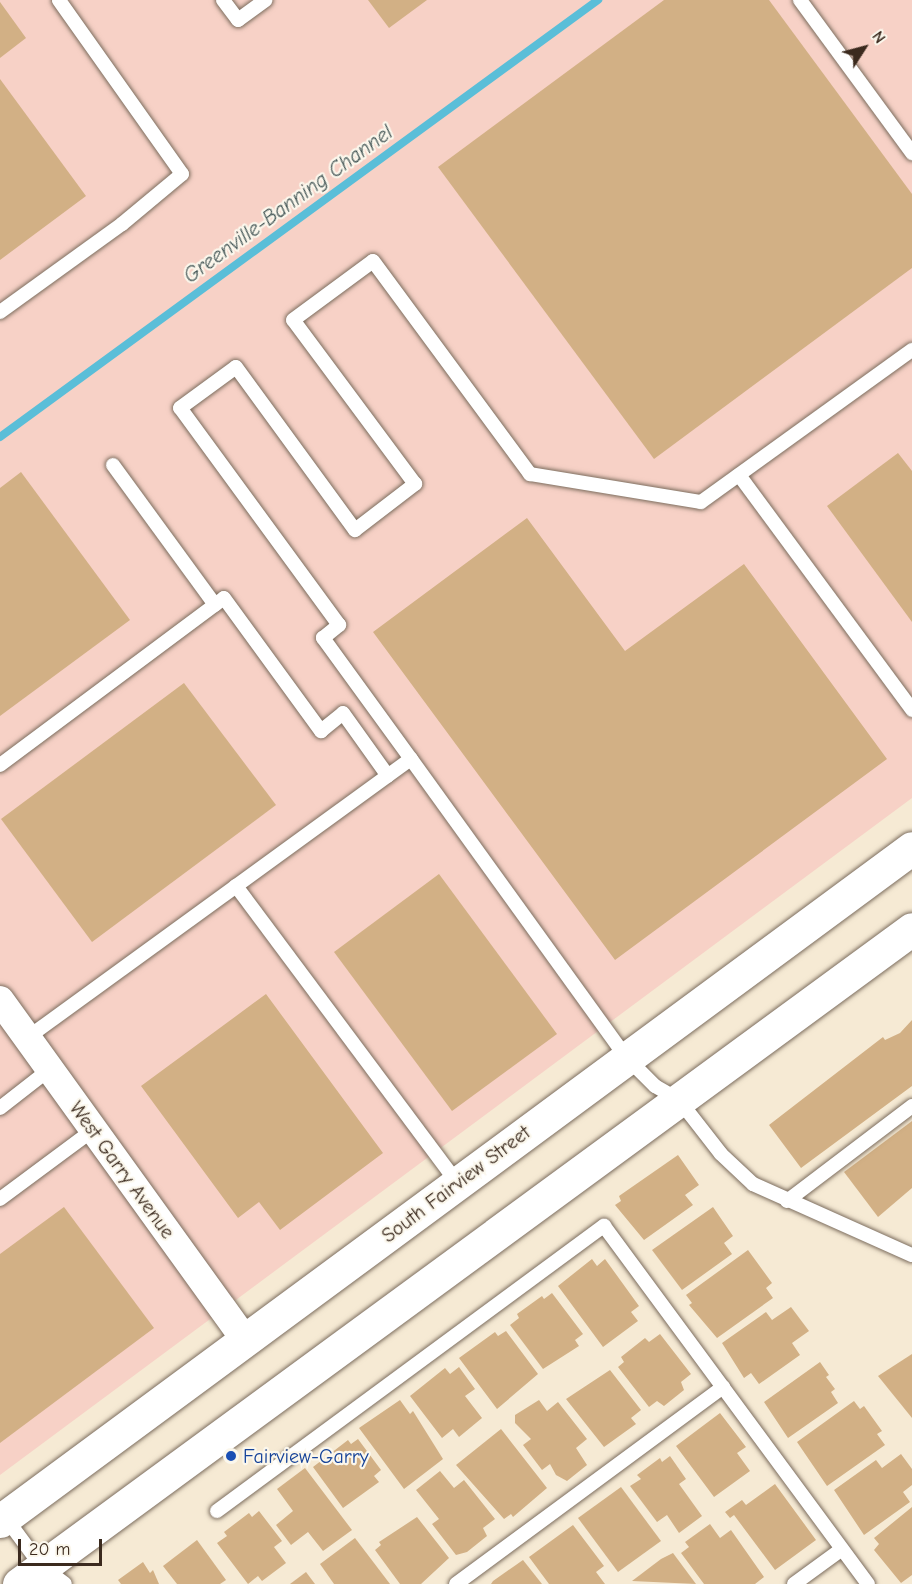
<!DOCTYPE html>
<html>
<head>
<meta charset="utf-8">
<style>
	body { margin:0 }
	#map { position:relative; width:912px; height:1584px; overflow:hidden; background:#f6ead4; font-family:"Comic Neue",sans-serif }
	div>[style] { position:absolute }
	.built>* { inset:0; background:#f7d1c6 }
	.stream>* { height:8px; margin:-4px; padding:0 4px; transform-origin:4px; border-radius:4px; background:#5abed8 }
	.building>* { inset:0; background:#d2b085 }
	.roads { filter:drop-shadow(0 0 2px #7c6d5e) drop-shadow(0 0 2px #7c6d5e) }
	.service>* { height:14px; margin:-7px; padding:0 7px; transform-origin:7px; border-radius:7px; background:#fff }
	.minor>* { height:28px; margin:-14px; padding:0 14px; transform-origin:14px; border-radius:14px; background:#fff }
	.secondary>* { height:33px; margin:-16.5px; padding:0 16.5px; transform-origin:16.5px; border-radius:16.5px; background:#fff }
	.dots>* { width:16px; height:16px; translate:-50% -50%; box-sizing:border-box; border:3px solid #fbf7ec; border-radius:50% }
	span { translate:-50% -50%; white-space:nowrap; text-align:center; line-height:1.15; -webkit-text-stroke:4.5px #fbf7ec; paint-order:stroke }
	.street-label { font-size:20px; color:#3b2a1e }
	.transit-label { font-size:20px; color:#164399 }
	.left { translate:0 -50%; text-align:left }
	.water-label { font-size:21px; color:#445656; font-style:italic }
	.north { position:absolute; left:834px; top:18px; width:60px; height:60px; -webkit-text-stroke:4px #fbf7ec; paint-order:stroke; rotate:54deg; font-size:16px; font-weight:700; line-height:24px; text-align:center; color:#3b2a1e }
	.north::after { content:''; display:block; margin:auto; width:21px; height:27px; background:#3b2a1e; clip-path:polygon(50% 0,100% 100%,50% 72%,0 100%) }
	.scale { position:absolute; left:18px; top:1539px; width:84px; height:27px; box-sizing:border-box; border:3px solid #3b2a1e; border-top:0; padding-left:8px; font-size:18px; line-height:21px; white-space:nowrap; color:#3b2a1e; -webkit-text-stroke:4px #fbf7ec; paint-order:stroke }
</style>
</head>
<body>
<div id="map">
	<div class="built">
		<div style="clip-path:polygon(0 0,912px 0,912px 798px,0 1475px)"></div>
	</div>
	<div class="stream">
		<div style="left:0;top:437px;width:741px;rotate:-36.16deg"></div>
	</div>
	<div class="building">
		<div style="clip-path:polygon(368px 0,427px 0,389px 28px)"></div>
		<div style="clip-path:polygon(664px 0,769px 0,912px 194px,912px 268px,654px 459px,438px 167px)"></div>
		<div style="clip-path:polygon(0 2px,26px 38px,0 58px)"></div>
		<div style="clip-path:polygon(0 79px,86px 196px,0 260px)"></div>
		<div style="clip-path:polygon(898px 453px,912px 471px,912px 622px,827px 506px)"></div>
		<div style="clip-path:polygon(21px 472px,130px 620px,0 716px,0 488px)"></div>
		<div style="clip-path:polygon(527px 518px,625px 651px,744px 564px,887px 759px,615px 960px,373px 632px)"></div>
		<div style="clip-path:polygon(184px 683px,276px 805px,92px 942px,1px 819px)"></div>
		<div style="clip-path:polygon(439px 874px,557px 1034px,452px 1111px,334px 952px)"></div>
		<div style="clip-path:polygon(266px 994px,383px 1153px,280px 1230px,259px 1202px,238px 1218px,141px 1086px)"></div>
		<div style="clip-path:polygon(912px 1020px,912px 1086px,801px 1168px,769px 1125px,883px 1037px,885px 1040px,900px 1033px)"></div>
		<div style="clip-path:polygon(912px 1121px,912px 1188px,878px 1217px,844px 1172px)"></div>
		<div style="clip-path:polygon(678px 1155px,699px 1185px,685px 1195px,693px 1205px,644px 1240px,615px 1205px,621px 1201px,619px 1196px)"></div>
		<div style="clip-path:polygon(64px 1207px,154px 1328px,0 1443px,0 1254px)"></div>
		<div style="clip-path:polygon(713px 1207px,733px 1236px,724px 1243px,732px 1254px,682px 1290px,652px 1250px)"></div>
		<div style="clip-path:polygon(748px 1250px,772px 1283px,766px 1288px,773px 1298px,717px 1338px,689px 1305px,692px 1303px,686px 1295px)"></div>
		<div style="clip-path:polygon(592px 1259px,597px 1266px,605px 1259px,639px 1306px,631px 1312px,638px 1321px,603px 1347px,558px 1286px)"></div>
		<div style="clip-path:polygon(552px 1293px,583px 1334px,575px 1340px,579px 1346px,543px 1369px,510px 1325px,519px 1318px,517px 1314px,542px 1296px,544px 1299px)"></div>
		<div style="clip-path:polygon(791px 1307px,809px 1331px,792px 1343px,800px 1355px,759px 1384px,751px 1373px,744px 1378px,722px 1343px,766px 1312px,772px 1320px)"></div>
		<div style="clip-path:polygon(506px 1331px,538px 1374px,497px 1409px,459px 1358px,495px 1332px,498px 1336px)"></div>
		<div style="clip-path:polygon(660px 1334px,691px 1374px,681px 1382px,684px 1390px,664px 1406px,657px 1401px,649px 1407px,618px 1367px,624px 1362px,621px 1357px,645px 1338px,649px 1342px)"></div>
		<div style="clip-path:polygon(912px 1354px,912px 1418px,878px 1376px)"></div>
		<div style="clip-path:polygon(820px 1362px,829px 1375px,826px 1377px,835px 1389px,831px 1392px,838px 1403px,788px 1438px,764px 1402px)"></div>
		<div style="clip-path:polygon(459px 1367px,475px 1389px,465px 1396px,482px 1418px,459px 1437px,453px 1429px,442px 1438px,410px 1396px,445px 1368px,450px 1374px)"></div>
		<div style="clip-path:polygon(610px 1370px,641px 1410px,631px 1418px,636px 1424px,604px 1447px,566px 1399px)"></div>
		<div style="clip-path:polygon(400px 1400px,410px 1414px,413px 1411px,443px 1459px,404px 1489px,359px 1428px)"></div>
		<div style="clip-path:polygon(539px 1400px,547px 1411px,558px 1402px,587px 1439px,576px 1448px,587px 1465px,567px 1481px,556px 1475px,550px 1464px,542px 1470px,523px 1445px,531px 1439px,515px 1423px,515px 1415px)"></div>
		<div style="clip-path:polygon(854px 1401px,860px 1409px,864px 1406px,882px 1431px,877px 1434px,885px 1445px,827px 1486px,797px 1442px)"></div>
		<div style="clip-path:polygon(720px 1413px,746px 1447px,737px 1453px,750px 1471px,714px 1497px,676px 1446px)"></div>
		<div style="clip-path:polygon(501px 1429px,547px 1488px,513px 1517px,511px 1514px,504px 1519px,456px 1465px)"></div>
		<div style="clip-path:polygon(358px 1439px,381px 1470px,374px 1476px,379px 1482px,343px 1508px,313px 1467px,348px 1440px,351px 1444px)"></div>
		<div style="clip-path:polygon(901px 1454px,912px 1469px,912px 1485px,903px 1492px,910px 1502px,864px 1535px,834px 1490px,876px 1460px,882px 1468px)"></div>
		<div style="clip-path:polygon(670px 1456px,686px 1479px,679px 1484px,702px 1516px,679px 1533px,667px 1515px,657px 1522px,630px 1486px,641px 1479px,637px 1475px,660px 1458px,662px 1462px)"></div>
		<div style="clip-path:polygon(305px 1468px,352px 1530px,323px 1551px,308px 1532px,291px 1545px,276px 1525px,293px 1511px,277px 1489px)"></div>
		<div style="clip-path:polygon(440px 1471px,454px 1488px,464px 1480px,495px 1519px,483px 1528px,487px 1536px,467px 1552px,456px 1555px,432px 1524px,439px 1519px,416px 1490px)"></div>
		<div style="clip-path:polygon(775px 1484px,816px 1540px,775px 1570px,734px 1515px,730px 1518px,725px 1512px,742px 1500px,746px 1505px)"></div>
		<div style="clip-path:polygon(621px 1487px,661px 1541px,618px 1572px,578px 1518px)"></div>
		<div style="clip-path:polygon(912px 1507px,912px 1575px,901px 1583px,874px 1550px,879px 1544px,874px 1538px)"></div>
		<div style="clip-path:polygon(259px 1511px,282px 1541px,274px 1547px,286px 1563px,262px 1581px,258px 1576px,248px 1584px,217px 1543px,227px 1536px,224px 1532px,249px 1513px,252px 1517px)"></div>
		<div style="clip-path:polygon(417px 1517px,449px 1558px,421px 1584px,400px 1584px,375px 1550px,381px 1545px,379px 1542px)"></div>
		<div style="clip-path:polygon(710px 1524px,720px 1538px,731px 1530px,764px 1577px,755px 1584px,704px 1584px,681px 1553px,689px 1547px,685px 1542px)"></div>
		<div style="clip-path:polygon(573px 1525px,604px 1566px,596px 1572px,605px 1584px,549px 1584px,529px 1557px)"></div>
		<div style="clip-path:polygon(355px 1538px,390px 1584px,334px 1584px,320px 1564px)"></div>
		<div style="clip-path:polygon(197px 1540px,226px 1580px,220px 1584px,177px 1584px,163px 1566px)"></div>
		<div style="clip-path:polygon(673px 1553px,696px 1584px,632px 1581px,661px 1559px)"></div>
		<div style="clip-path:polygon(523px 1560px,542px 1584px,491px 1584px,493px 1581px)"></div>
		<div style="clip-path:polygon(143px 1562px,150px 1573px,153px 1570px,159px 1584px,121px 1584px,118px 1580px)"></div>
		<div style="clip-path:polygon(306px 1572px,315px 1584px,290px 1584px)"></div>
	</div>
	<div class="roads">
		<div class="service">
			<div style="left:223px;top:0;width:25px;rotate:53deg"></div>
			<div style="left:238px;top:20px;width:34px;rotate:-36deg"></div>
			<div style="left:800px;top:0;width:190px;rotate:53.8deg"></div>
			<div style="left:0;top:312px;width:150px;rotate:-35.8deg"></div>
			<div style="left:122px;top:224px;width:78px;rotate:-39.8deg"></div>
			<div style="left:182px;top:174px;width:213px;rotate:-125.3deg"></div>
			<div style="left:113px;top:465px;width:173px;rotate:53.9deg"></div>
			<div style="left:739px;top:475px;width:292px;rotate:53.6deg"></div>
			<div style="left:411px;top:759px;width:150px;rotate:-126deg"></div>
			<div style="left:323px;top:638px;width:21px;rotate:-39deg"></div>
			<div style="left:339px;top:625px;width:269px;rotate:-126.2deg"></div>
			<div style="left:180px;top:408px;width:69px;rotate:-36.2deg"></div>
			<div style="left:236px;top:367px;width:202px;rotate:53.9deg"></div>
			<div style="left:355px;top:530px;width:76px;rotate:-37.5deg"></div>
			<div style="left:415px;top:484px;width:204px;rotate:-126.6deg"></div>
			<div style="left:293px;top:320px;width:99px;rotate:-36.4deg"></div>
			<div style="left:373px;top:261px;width:265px;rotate:53.6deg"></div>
			<div style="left:530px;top:474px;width:173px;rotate:9.3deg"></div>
			<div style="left:701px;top:502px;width:260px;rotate:-35.8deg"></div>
			<div style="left:0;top:765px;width:279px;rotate:-36.7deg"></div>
			<div style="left:224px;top:598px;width:165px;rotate:53.9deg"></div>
			<div style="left:321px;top:731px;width:28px;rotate:-39deg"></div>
			<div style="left:343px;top:713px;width:77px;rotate:54.5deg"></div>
			<div style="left:236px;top:886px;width:216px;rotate:-36deg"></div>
			<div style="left:411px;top:759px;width:367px;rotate:54.2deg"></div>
			<div style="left:626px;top:1057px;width:41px;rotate:45deg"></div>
			<div style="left:655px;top:1086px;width:28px;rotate:30deg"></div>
			<div style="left:679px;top:1100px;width:68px;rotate:52.1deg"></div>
			<div style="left:721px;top:1154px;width:44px;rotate:43.2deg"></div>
			<div style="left:753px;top:1184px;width:174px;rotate:24.1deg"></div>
			<div style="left:27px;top:1038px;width:258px;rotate:-36deg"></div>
			<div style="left:236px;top:886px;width:370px;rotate:53.3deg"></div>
			<div style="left:0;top:1108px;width:63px;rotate:-38deg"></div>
			<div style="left:0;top:1199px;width:116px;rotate:-36.6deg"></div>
			<div style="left:787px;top:1201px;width:157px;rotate:-37.2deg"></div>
			<div style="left:217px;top:1511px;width:481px;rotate:-36.4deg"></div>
			<div style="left:604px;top:1226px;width:445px;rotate:53.6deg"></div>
			<div style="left:5px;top:1517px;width:62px;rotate:53.5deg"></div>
			<div style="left:42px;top:1567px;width:18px;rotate:68deg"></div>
			<div style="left:44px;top:1568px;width:26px;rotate:37deg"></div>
			<div style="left:456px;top:1584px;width:332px;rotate:-36.4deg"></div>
			<div style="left:794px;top:1584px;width:59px;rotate:-36.1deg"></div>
		</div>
		<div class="minor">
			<div style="left:0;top:1000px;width:419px;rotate:54.2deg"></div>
		</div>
		<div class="secondary">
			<div style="left:0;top:1521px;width:1133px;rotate:-36.43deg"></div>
			<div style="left:19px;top:1584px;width:1107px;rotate:-36.26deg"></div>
		</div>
	</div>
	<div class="dots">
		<div style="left:231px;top:1456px;background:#1a4fb4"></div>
	</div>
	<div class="street-label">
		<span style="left:122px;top:1170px;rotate:54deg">West Garry Avenue</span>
		<span style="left:456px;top:1184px;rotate:-37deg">South Fairview Street</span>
	</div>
	<div class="transit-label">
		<span class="left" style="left:243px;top:1456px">Fairview-Garry</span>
	</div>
	<div class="water-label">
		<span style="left:288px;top:204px;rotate:-36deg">Greenville-Banning Channel</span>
	</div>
	<div class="north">N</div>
	<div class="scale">20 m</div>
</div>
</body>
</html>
